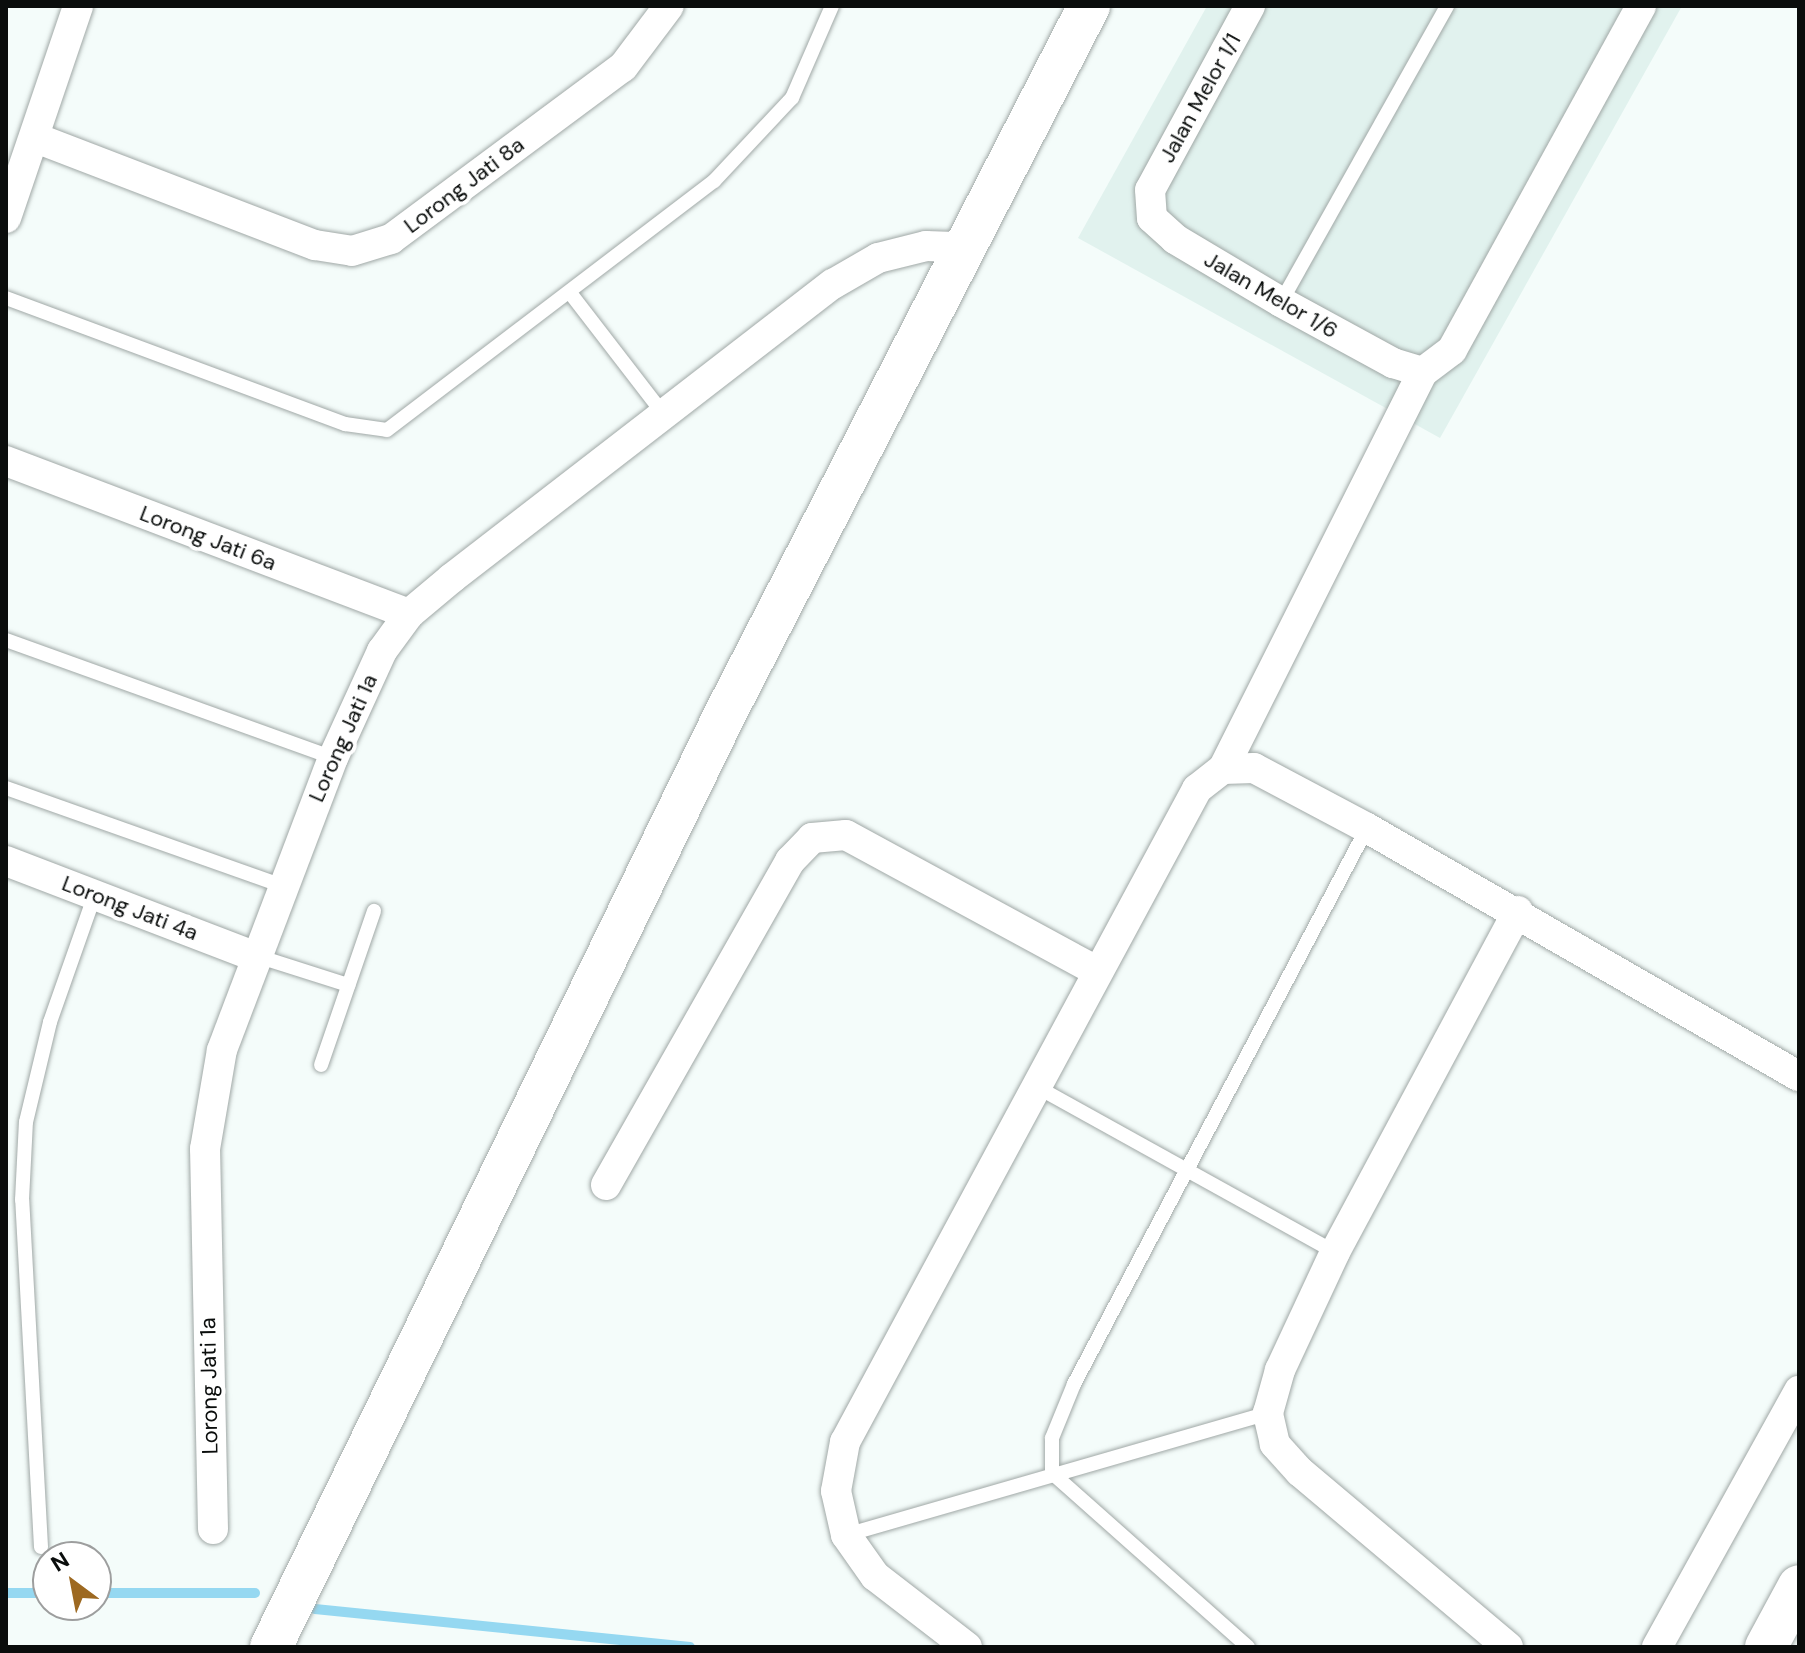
<!DOCTYPE html>
<html>
<head>
<meta charset="utf-8">
<style>
	body { margin:0 }
	#map { position:relative; width:1805px; height:1653px; overflow:hidden; background:#f4fcfa; font-family:"DM Sans",sans-serif }
	div>[style] { position:absolute }
	.built>* { inset:0; background:#e1f2ee }
	.stream>* { height:10px; margin:-5px; padding:0 5px; transform-origin:5px; border-radius:5px; background:#95d8f1 }
	.roads { filter:drop-shadow(0 0 2px #a0a8a6) drop-shadow(0 0 2px #a0a8a6) }
	.lane>* { height:14px; margin:-7px; padding:0 7px; transform-origin:7px; border-radius:7px; background:#fff }
	.street>* { height:30px; margin:-15px; padding:0 15px; transform-origin:15px; border-radius:15px; background:#fff }
	.secondary>* { height:42px; margin:-21px; padding:0 21px; transform-origin:21px; border-radius:21px; background:#fff }
	span { translate:-50% -50%; white-space:nowrap; text-align:center; line-height:1.15; -webkit-text-stroke:8px #fff; paint-order:stroke }
	.street-label { font-size:22px; color:#0a0d0c }
	.frame { position:absolute; inset:0; border:8px solid #0a0d0c; pointer-events:none }
	.north { position:absolute; left:32px; top:1541px; width:80px; height:80px; box-sizing:border-box; background:#fff; border:2px solid #9d9e9e; border-radius:50%; rotate:328deg; font-size:22px; font-weight:700; line-height:32px; text-align:center; color:#0a0d0c }
	.north::after { content:''; display:block; margin:auto; width:28px; height:36px; background:#9d6921; clip-path:polygon(50% 0,100% 100%,50% 72%,0 100%) }
</style>
</head>
<body>
<div id="map">
	<div class="built">
		<div style="clip-path:polygon(1207px 6px,1682px 6px,1440px 438px,1078px 238px)"></div>
	</div>
	<div class="stream">
		<div style="left:6px;top:1593px;width:42px"></div>
		<div style="left:96px;top:1593px;width:159px"></div>
		<div style="left:315px;top:1609px;width:377px;rotate:5.8deg"></div>
	</div>
	<div class="roads">
		<div class="lane">
			<div style="left:571px;top:294px;width:149px;rotate:52.4deg"></div>
			<div style="left:6px;top:298px;width:362px;rotate:20.4deg"></div>
			<div style="left:345px;top:424px;width:42px;rotate:8.1deg"></div>
			<div style="left:387px;top:430px;width:411px;rotate:-37.3deg"></div>
			<div style="left:714px;top:181px;width:114px;rotate:-46.8deg"></div>
			<div style="left:792px;top:98px;width:100px;rotate:-66.5deg"></div>
			<div style="left:1281px;top:302px;width:339px;rotate:-60.7deg"></div>
			<div style="left:6px;top:640px;width:348px;rotate:19.8deg"></div>
			<div style="left:6px;top:788px;width:293px;rotate:19.5deg"></div>
			<div style="left:257px;top:956px;width:96px;rotate:17.7deg"></div>
			<div style="left:321px;top:1065px;width:163px;rotate:-71deg"></div>
			<div style="left:1039px;top:1088px;width:338px;rotate:29deg"></div>
			<div style="left:846px;top:1535px;width:439px;rotate:-16.1deg"></div>
			<div style="left:41px;top:1547px;width:348px;rotate:-93.1deg"></div>
			<div style="left:22px;top:1200px;width:78px;rotate:-87.1deg"></div>
			<div style="left:26px;top:1122px;width:103px;rotate:-76.5deg"></div>
			<div style="left:50px;top:1022px;width:136px;rotate:-70.6deg"></div>
			<div style="left:1248px;top:1647px;width:262px;rotate:-138.4deg"></div>
			<div style="left:1052px;top:1473px;width:35px;rotate:-90deg"></div>
			<div style="left:1052px;top:1438px;width:58px;rotate:-67.8deg"></div>
			<div style="left:1074px;top:1384px;width:628px;rotate:-62.21deg"></div>
		</div>
		<div class="street">
			<div style="left:1250px;top:6px;width:209px;rotate:118.5deg"></div>
			<div style="left:1150px;top:190px;width:28px;rotate:86deg"></div>
			<div style="left:1152px;top:218px;width:31px;rotate:42deg"></div>
			<div style="left:1175px;top:239px;width:123px;rotate:30.7deg"></div>
			<div style="left:1281px;top:302px;width:128px;rotate:28.6deg"></div>
			<div style="left:1393px;top:363px;width:31px;rotate:17deg"></div>
			<div style="left:36px;top:138px;width:299px;rotate:21deg"></div>
			<div style="left:315px;top:245px;width:37px;rotate:9deg"></div>
			<div style="left:352px;top:251px;width:41px;rotate:-17.1deg"></div>
			<div style="left:391px;top:239px;width:289px;rotate:-36.6deg"></div>
			<div style="left:623px;top:67px;width:76px;rotate:-53deg"></div>
			<div style="left:6px;top:218px;width:224px;rotate:-71.2deg"></div>
			<div style="left:6px;top:461px;width:431px;rotate:20.8deg"></div>
			<div style="left:1223px;top:769px;width:445px;rotate:-63.3deg"></div>
			<div style="left:1423px;top:372px;width:36px;rotate:-37deg"></div>
			<div style="left:1452px;top:350px;width:393px;rotate:-61.2deg"></div>
			<div style="left:6px;top:861px;width:266px;rotate:21deg"></div>
			<div style="left:606px;top:1185px;width:373px;rotate:-60.4deg"></div>
			<div style="left:790px;top:861px;width:32px;rotate:-46deg"></div>
			<div style="left:812px;top:838px;width:34px;rotate:-5deg"></div>
			<div style="left:846px;top:835px;width:285px;rotate:28.5deg"></div>
			<div style="left:213px;top:1529px;width:380px;rotate:-91.2deg"></div>
			<div style="left:205px;top:1149px;width:100px;rotate:-80.3deg"></div>
			<div style="left:222px;top:1050px;width:312px;rotate:-69.2deg"></div>
			<div style="left:333px;top:758px;width:118px;rotate:-65.4deg"></div>
			<div style="left:382px;top:651px;width:46px;rotate:-53.9deg"></div>
			<div style="left:409px;top:614px;width:56px;rotate:-39.9deg"></div>
			<div style="left:452px;top:578px;width:481px;rotate:-37.7deg"></div>
			<div style="left:833px;top:284px;width:52px;rotate:-30deg"></div>
			<div style="left:878px;top:258px;width:49px;rotate:-14deg"></div>
			<div style="left:926px;top:246px;width:36px;rotate:2deg"></div>
			<div style="left:967px;top:1647px;width:116px;rotate:-142.3deg"></div>
			<div style="left:875px;top:1576px;width:50px;rotate:-125.3deg"></div>
			<div style="left:846px;top:1535px;width:45px;rotate:-102.8deg"></div>
			<div style="left:836px;top:1491px;width:50px;rotate:-79.6deg"></div>
			<div style="left:845px;top:1442px;width:742px;rotate:-61.67deg"></div>
			<div style="left:1197px;top:789px;width:33px;rotate:-38deg"></div>
			<div style="left:1223px;top:769px;width:31px;rotate:-2deg"></div>
			<div style="left:1254px;top:768px;width:128px;rotate:28deg"></div>
			<div style="left:1367px;top:828px;width:498px;rotate:29.9deg"></div>
			<div style="left:1508px;top:1647px;width:272px;rotate:-139.9deg"></div>
			<div style="left:1300px;top:1472px;width:38px;rotate:-132deg"></div>
			<div style="left:1275px;top:1444px;width:32px;rotate:-103deg"></div>
			<div style="left:1268px;top:1413px;width:45px;rotate:-74.4deg"></div>
			<div style="left:1280px;top:1370px;width:130px;rotate:-65deg"></div>
			<div style="left:1335px;top:1252px;width:387px;rotate:-61.8deg"></div>
			<div style="left:1657px;top:1647px;width:293px;rotate:-61deg"></div>
		</div>
		<div class="secondary">
			<div style="left:271px;top:1647px;width:1035px;rotate:-64.05deg"></div>
			<div style="left:724px;top:716px;width:798px;rotate:-62.79deg"></div>
			<div style="left:1766px;top:1647px;width:69px;rotate:-61.6deg"></div>
		</div>
	</div>
	<div class="street-label">
		<span style="left:1200px;top:98px;rotate:-61deg">Jalan Melor 1/1</span>
		<span style="left:464px;top:185px;rotate:-37deg">Lorong Jati 8a</span>
		<span style="left:1271px;top:295px;rotate:30deg">Jalan Melor 1/6</span>
		<span style="left:208px;top:538px;rotate:21deg">Lorong Jati 6a</span>
		<span style="left:343px;top:738px;rotate:-66deg">Lorong Jati 1a</span>
		<span style="left:130px;top:908px;rotate:21deg">Lorong Jati 4a</span>
		<span style="left:209px;top:1386px;rotate:-91deg">Lorong Jati 1a</span>
	</div>
	<div class="frame"></div>
	<div class="north">N</div>
</div>
</body>
</html>
